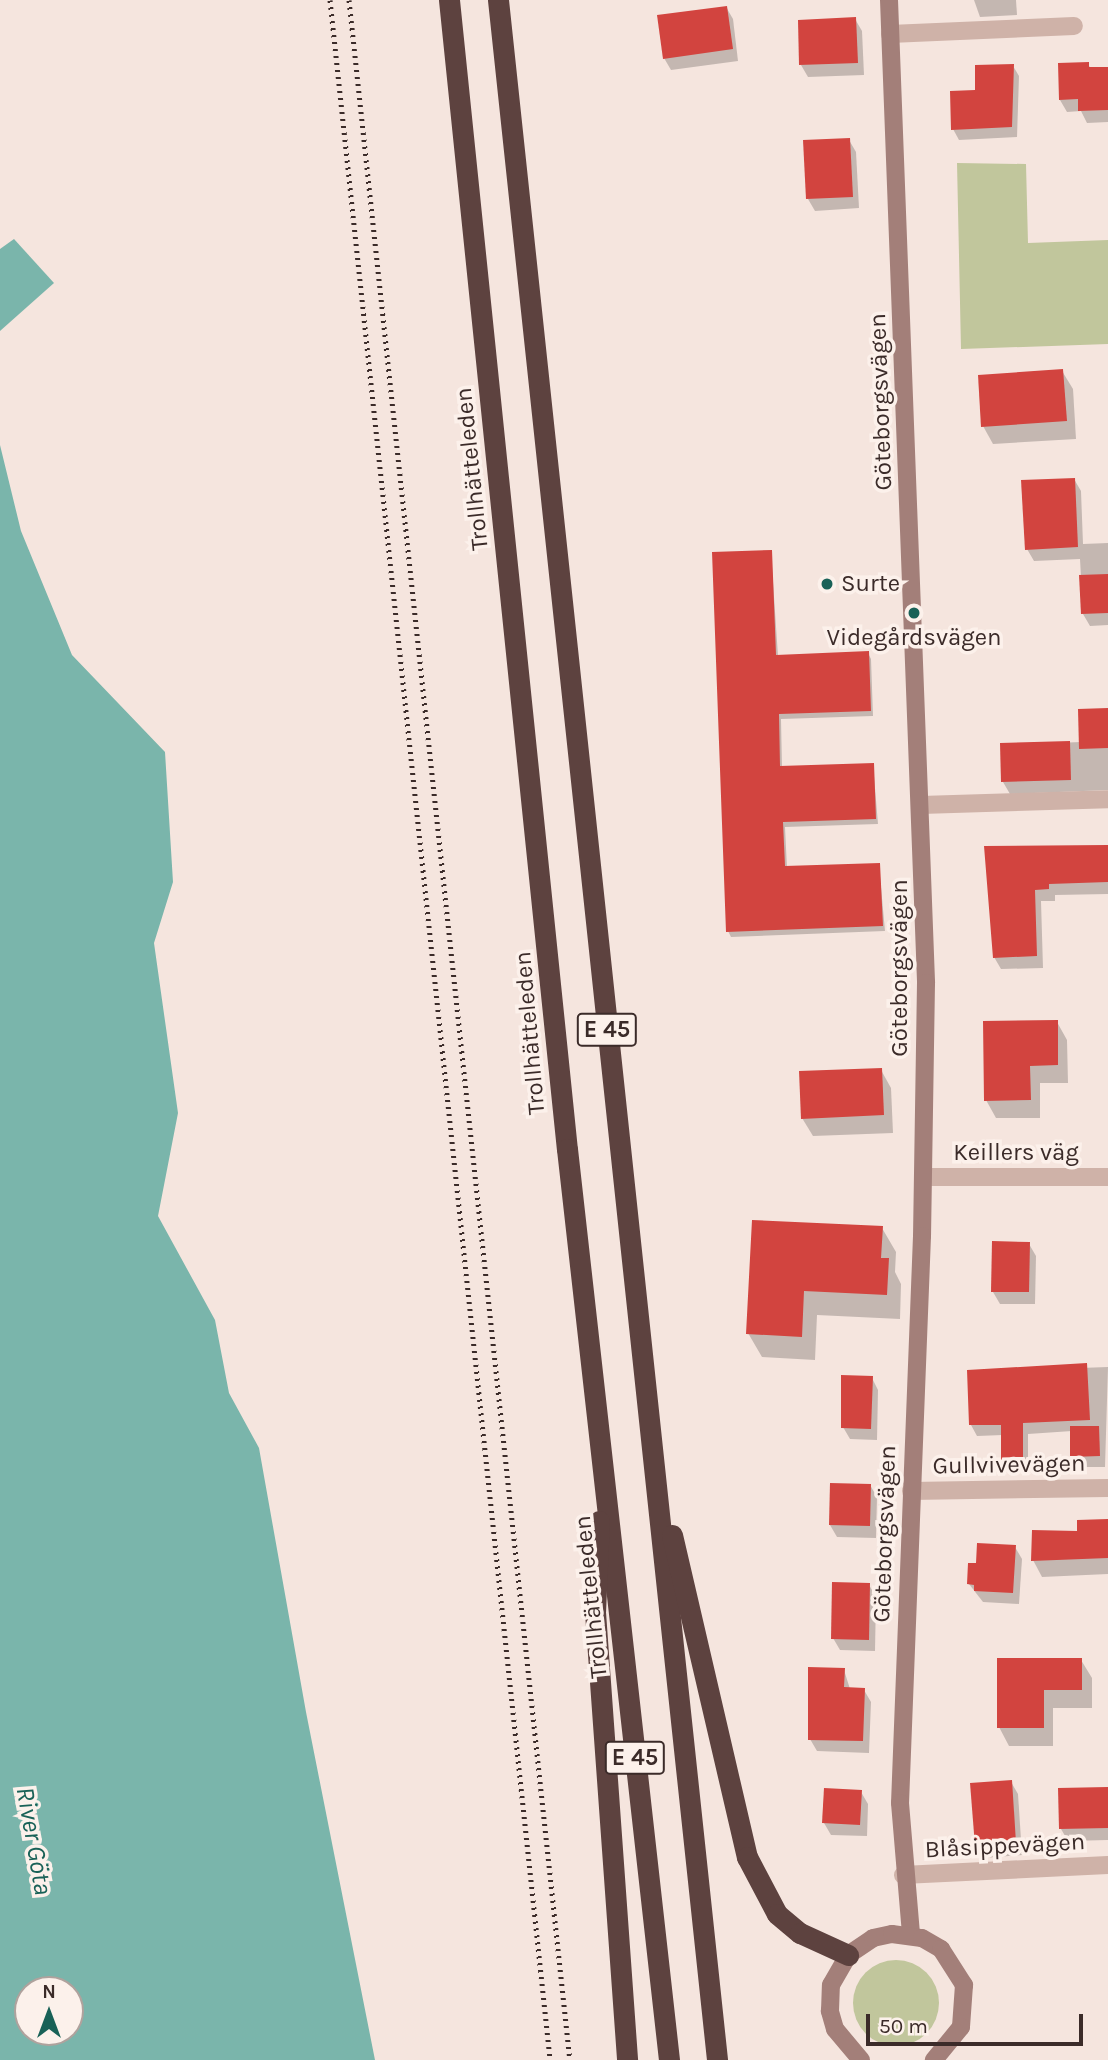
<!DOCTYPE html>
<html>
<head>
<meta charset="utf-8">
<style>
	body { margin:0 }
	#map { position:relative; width:1108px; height:2060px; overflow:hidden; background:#f5e5de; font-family:Karla,sans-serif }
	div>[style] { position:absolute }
	.green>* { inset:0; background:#c1c69c }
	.round { border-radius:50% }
	.water>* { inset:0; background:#7ab5ab }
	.shadow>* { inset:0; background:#0003 }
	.building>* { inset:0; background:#d2443f }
	.street>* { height:18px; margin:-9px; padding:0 9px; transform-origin:9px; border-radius:9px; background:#cfb2a8 }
	.secondary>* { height:18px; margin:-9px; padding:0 9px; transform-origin:9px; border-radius:9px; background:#a37f79 }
	.highway>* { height:21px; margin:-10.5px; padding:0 10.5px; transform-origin:10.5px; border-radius:10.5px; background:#5d423f }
	.rail>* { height:5px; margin-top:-2.5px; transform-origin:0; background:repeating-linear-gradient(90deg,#3b2b29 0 2px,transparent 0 7px) }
	.dots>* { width:19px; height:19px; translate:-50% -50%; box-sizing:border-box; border:4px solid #fcf1eb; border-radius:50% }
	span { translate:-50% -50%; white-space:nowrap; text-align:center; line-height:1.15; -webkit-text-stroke:7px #fcf1eb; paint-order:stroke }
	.shield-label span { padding:2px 5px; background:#fcf1eb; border:2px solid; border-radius:5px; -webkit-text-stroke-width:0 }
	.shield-label { font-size:23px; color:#3b2b29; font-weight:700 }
	.street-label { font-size:24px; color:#3b2b29 }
	.poi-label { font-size:24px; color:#3b2b29 }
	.left { translate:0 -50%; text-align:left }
	.water-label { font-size:26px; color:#196157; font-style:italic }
	.north { position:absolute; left:14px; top:1976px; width:70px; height:70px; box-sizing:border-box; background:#fcf1eb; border:2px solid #afa29d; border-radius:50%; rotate:0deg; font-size:19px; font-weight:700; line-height:28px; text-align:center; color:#3b2b29 }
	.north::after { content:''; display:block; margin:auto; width:24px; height:32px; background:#196157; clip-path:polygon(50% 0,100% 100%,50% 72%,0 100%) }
	.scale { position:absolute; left:866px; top:2014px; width:217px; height:32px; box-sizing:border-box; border:4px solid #3b2b29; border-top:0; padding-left:9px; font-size:21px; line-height:24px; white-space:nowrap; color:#3b2b29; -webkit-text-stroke:5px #fcf1eb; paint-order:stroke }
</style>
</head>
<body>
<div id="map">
	<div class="green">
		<div style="clip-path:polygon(957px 163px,1026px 164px,1028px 243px,1108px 240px,1108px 344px,961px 349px)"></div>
		<div class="round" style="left:853px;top:1960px;width:86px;height:86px"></div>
	</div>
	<div class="water">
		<div style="clip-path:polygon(14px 239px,54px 283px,0 331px,0 249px)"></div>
		<div style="clip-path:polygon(evenodd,0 445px,21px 531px,72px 655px,165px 752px,173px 882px,154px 943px,178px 1113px,158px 1216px,215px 1320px,229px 1393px,259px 1448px,306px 1712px,375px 2060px,0 2060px,0 445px,70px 1990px,70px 2032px,28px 2032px,28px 1990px,70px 1990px)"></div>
	</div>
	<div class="shadow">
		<div style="clip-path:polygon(974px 0,1016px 0,1017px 15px,980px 17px)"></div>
		<div style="clip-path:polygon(726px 7px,733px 19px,738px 61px,671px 70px,664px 58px)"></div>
		<div style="clip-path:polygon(855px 19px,862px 31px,864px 75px,808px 77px,801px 65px)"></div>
		<div style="clip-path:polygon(1088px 64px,1091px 69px,1108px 69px,1108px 122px,1087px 123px,1081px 111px,1067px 112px,1060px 100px)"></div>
		<div style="clip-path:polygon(1013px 66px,1019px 76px,1017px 137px,959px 140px,953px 129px)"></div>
		<div style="clip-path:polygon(849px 140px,856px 152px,859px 208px,815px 211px,808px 199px)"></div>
		<div style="clip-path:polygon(1062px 371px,1073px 389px,1076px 439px,993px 444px,983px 426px)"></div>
		<div style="clip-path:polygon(1074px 479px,1081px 491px,1083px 544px,1108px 543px,1108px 625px,1090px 626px,1083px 614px,1080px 559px,1034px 561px,1027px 549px)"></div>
		<div style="clip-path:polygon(771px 552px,778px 656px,868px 653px,871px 659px,873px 716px,781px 719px,782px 768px,873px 764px,878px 824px,785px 827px,787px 868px,879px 865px,885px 931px,731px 937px,728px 931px)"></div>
		<div style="clip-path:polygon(1108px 710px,1108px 790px,1010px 794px,1003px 782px,1002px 745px,1081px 742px)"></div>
		<div style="clip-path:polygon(1108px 846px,1108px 894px,1055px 895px,1055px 901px,1041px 901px,1043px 968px,1001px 969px,994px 957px,986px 848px)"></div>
		<div style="clip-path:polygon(1057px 1022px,1067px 1040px,1068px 1083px,1040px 1083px,1040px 1118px,996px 1118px,986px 1100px)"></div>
		<div style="clip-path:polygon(881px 1070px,891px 1088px,893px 1133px,813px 1136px,802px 1118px)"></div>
		<div style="clip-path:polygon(882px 1228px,896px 1252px,895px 1272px,901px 1284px,900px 1319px,817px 1315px,815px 1360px,762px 1357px,748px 1333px)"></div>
		<div style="clip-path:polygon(1029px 1244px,1036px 1256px,1035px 1304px,1000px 1304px,993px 1292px)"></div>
		<div style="clip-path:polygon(1108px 1367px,1105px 1467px,1078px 1467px,1072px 1456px,1072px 1431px,1028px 1434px,1028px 1470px,1009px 1470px,1003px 1459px,1003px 1435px,977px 1436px,971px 1425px,969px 1372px)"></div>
		<div style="clip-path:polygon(872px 1378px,878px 1390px,877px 1440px,850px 1439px,843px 1427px)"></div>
		<div style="clip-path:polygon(870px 1485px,877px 1497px,876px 1538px,837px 1537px,830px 1525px)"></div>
		<div style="clip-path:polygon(1108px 1521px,1108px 1574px,1042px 1577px,1033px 1560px)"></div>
		<div style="clip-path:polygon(1015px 1547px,1022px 1559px,1019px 1604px,983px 1602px,969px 1584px,978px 1565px)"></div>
		<div style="clip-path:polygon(869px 1585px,876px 1597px,875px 1651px,840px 1650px,833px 1638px)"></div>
		<div style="clip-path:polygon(999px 1660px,1081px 1660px,1092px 1678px,1092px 1708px,1053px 1708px,1053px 1746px,1009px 1746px,999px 1727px)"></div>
		<div style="clip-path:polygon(844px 1670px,850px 1689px,864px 1690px,871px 1702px,869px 1753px,817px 1751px,810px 1739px)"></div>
		<div style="clip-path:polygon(1011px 1782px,1018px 1794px,1022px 1855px,984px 1858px,977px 1846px)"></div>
		<div style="clip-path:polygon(1108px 1789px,1108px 1840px,1068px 1841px,1061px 1829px,1060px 1790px)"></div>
		<div style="clip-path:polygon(861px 1792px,868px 1804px,867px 1836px,831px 1835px,824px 1823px)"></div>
	</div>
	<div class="building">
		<div style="clip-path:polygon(727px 6px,733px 49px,663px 59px,657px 15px)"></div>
		<div style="clip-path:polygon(856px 17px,858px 63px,799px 65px,798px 20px)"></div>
		<div style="clip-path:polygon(1089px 62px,1089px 67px,1108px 67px,1108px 110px,1078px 111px,1078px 99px,1059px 100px,1058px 63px)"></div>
		<div style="clip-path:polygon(1014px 64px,1012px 127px,951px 130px,950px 91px,975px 90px,975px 65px)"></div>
		<div style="clip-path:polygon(850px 138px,853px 197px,806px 199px,803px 140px)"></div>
		<div style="clip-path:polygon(1063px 369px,1067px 421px,981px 427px,978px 375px)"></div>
		<div style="clip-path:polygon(1075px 478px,1078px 547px,1025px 550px,1021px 480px)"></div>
		<div style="clip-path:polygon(772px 550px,776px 655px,869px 651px,871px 711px,779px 714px,780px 766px,874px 763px,876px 819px,783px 822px,785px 866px,880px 863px,883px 926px,726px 932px,712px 552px)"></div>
		<div style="clip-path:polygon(1108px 574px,1108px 613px,1081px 614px,1079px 575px)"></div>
		<div style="clip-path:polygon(1108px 708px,1108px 748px,1079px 749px,1078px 709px)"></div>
		<div style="clip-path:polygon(1070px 741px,1071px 780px,1001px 782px,1000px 743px)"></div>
		<div style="clip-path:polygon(1108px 845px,1108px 882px,1049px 884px,1049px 889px,1035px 890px,1037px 956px,993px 958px,984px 846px)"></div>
		<div style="clip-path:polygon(1058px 1020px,1058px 1065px,1030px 1066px,1031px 1100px,984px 1101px,983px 1021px)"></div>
		<div style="clip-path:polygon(882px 1068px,884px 1115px,801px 1119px,799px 1071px)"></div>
		<div style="clip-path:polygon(752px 1220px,883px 1226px,881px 1258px,889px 1258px,887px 1295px,804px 1291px,802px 1337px,746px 1334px)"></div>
		<div style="clip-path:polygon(992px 1241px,1030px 1242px,1029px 1292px,991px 1292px)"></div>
		<div style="clip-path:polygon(1087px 1363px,1090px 1420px,1023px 1423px,1023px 1460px,1001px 1460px,1001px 1425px,969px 1425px,967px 1370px)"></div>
		<div style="clip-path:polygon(841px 1375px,873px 1376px,871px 1429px,841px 1428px)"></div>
		<div style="clip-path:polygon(1070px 1426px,1099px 1426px,1100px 1456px,1070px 1457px)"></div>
		<div style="clip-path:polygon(830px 1483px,871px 1484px,870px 1526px,829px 1525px)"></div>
		<div style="clip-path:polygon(1108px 1519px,1108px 1558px,1031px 1561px,1032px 1530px,1077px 1531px,1077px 1520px)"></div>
		<div style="clip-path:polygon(977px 1543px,1016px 1545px,1013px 1593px,974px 1591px,974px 1585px,967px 1584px,968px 1563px,976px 1563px)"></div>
		<div style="clip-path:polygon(832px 1582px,870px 1583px,869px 1640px,831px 1639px)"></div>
		<div style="clip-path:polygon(997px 1658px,1082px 1658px,1082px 1690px,1044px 1690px,1044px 1728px,997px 1728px)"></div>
		<div style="clip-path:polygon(808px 1667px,845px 1668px,844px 1687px,865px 1688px,863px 1741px,808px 1740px)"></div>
		<div style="clip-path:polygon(1012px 1780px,1016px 1843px,975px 1846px,970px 1783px)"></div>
		<div style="clip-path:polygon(1108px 1787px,1108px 1828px,1059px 1829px,1058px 1788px)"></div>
		<div style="clip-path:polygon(824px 1788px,862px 1790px,860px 1825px,822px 1823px)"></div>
	</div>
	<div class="street">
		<div style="left:890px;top:34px;width:184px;rotate:-2.5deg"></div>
		<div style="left:921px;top:805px;width:187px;rotate:-1.8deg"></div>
		<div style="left:923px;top:1177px;width:185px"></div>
		<div style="left:911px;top:1491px;width:197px;rotate:-0.9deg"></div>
		<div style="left:903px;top:1875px;width:205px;rotate:-2.8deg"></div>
	</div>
	<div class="secondary">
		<div style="left:889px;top:0;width:984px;rotate:87.84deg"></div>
		<div style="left:926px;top:983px;width:253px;rotate:90.9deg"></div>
		<div style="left:922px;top:1236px;width:567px;rotate:92.22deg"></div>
		<div style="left:900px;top:1803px;width:132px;rotate:85.2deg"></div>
		<div style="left:861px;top:2060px;width:40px;rotate:-130deg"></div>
		<div style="left:835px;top:2029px;width:19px;rotate:-106deg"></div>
		<div style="left:830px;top:2011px;width:26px;rotate:-88deg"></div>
		<div style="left:831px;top:1985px;width:34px;rotate:-60deg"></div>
		<div style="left:848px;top:1955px;width:30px;rotate:-34deg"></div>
		<div style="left:873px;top:1938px;width:19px;rotate:-12deg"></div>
		<div style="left:892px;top:1934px;width:30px;rotate:8deg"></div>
		<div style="left:922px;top:1938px;width:22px;rotate:30deg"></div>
		<div style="left:941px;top:1949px;width:43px;rotate:57.4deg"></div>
		<div style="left:964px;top:1985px;width:42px;rotate:94.1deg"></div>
		<div style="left:961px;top:2027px;width:43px;rotate:129.3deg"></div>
	</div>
	<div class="highway">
		<div style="left:449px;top:0;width:1155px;rotate:84.14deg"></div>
		<div style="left:567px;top:1149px;width:917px;rotate:83.61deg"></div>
		<div style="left:498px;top:0;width:2072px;rotate:83.93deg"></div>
		<div style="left:599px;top:1521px;width:91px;rotate:92.5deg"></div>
		<div style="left:595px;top:1612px;width:449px;rotate:85.9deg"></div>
		<div style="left:672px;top:1535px;width:331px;rotate:76.9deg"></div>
		<div style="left:747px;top:1857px;width:64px;rotate:62.2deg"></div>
		<div style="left:777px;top:1914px;width:30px;rotate:40deg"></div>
		<div style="left:800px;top:1933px;width:53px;rotate:24.6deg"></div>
	</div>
	<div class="rail">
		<div style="left:330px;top:0;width:2072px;rotate:83.9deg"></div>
		<div style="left:349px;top:0;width:2072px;rotate:83.88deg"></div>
	</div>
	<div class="dots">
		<div style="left:827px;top:584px;background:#196157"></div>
		<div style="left:914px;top:613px;background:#196157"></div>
	</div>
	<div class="shield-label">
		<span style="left:607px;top:1030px">E 45</span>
		<span style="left:635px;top:1758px">E 45</span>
	</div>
	<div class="street-label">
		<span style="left:881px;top:402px;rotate:-92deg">Göteborgsvägen</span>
		<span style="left:472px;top:469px;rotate:-96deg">Trollhätteleden</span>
		<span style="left:900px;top:968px;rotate:-90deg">Göteborgsvägen</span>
		<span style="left:530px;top:1033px;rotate:-95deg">Trollhätteleden</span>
		<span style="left:1016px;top:1153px">Keillers väg</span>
		<span style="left:1009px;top:1465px;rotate:-1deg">Gullvivevägen</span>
		<span style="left:885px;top:1534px;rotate:-88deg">Göteborgsvägen</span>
		<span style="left:591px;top:1597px;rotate:-96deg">Trollhätteleden</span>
		<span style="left:1005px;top:1846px;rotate:-3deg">Blåsippevägen</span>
	</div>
	<div class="poi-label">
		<span class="left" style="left:841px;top:584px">Surte</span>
		<span style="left:914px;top:638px">Videgårdsvägen</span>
	</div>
	<div class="water-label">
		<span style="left:34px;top:1841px;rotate:80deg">River Göta</span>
	</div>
	<div class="north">N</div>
	<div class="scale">50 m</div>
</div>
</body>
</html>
